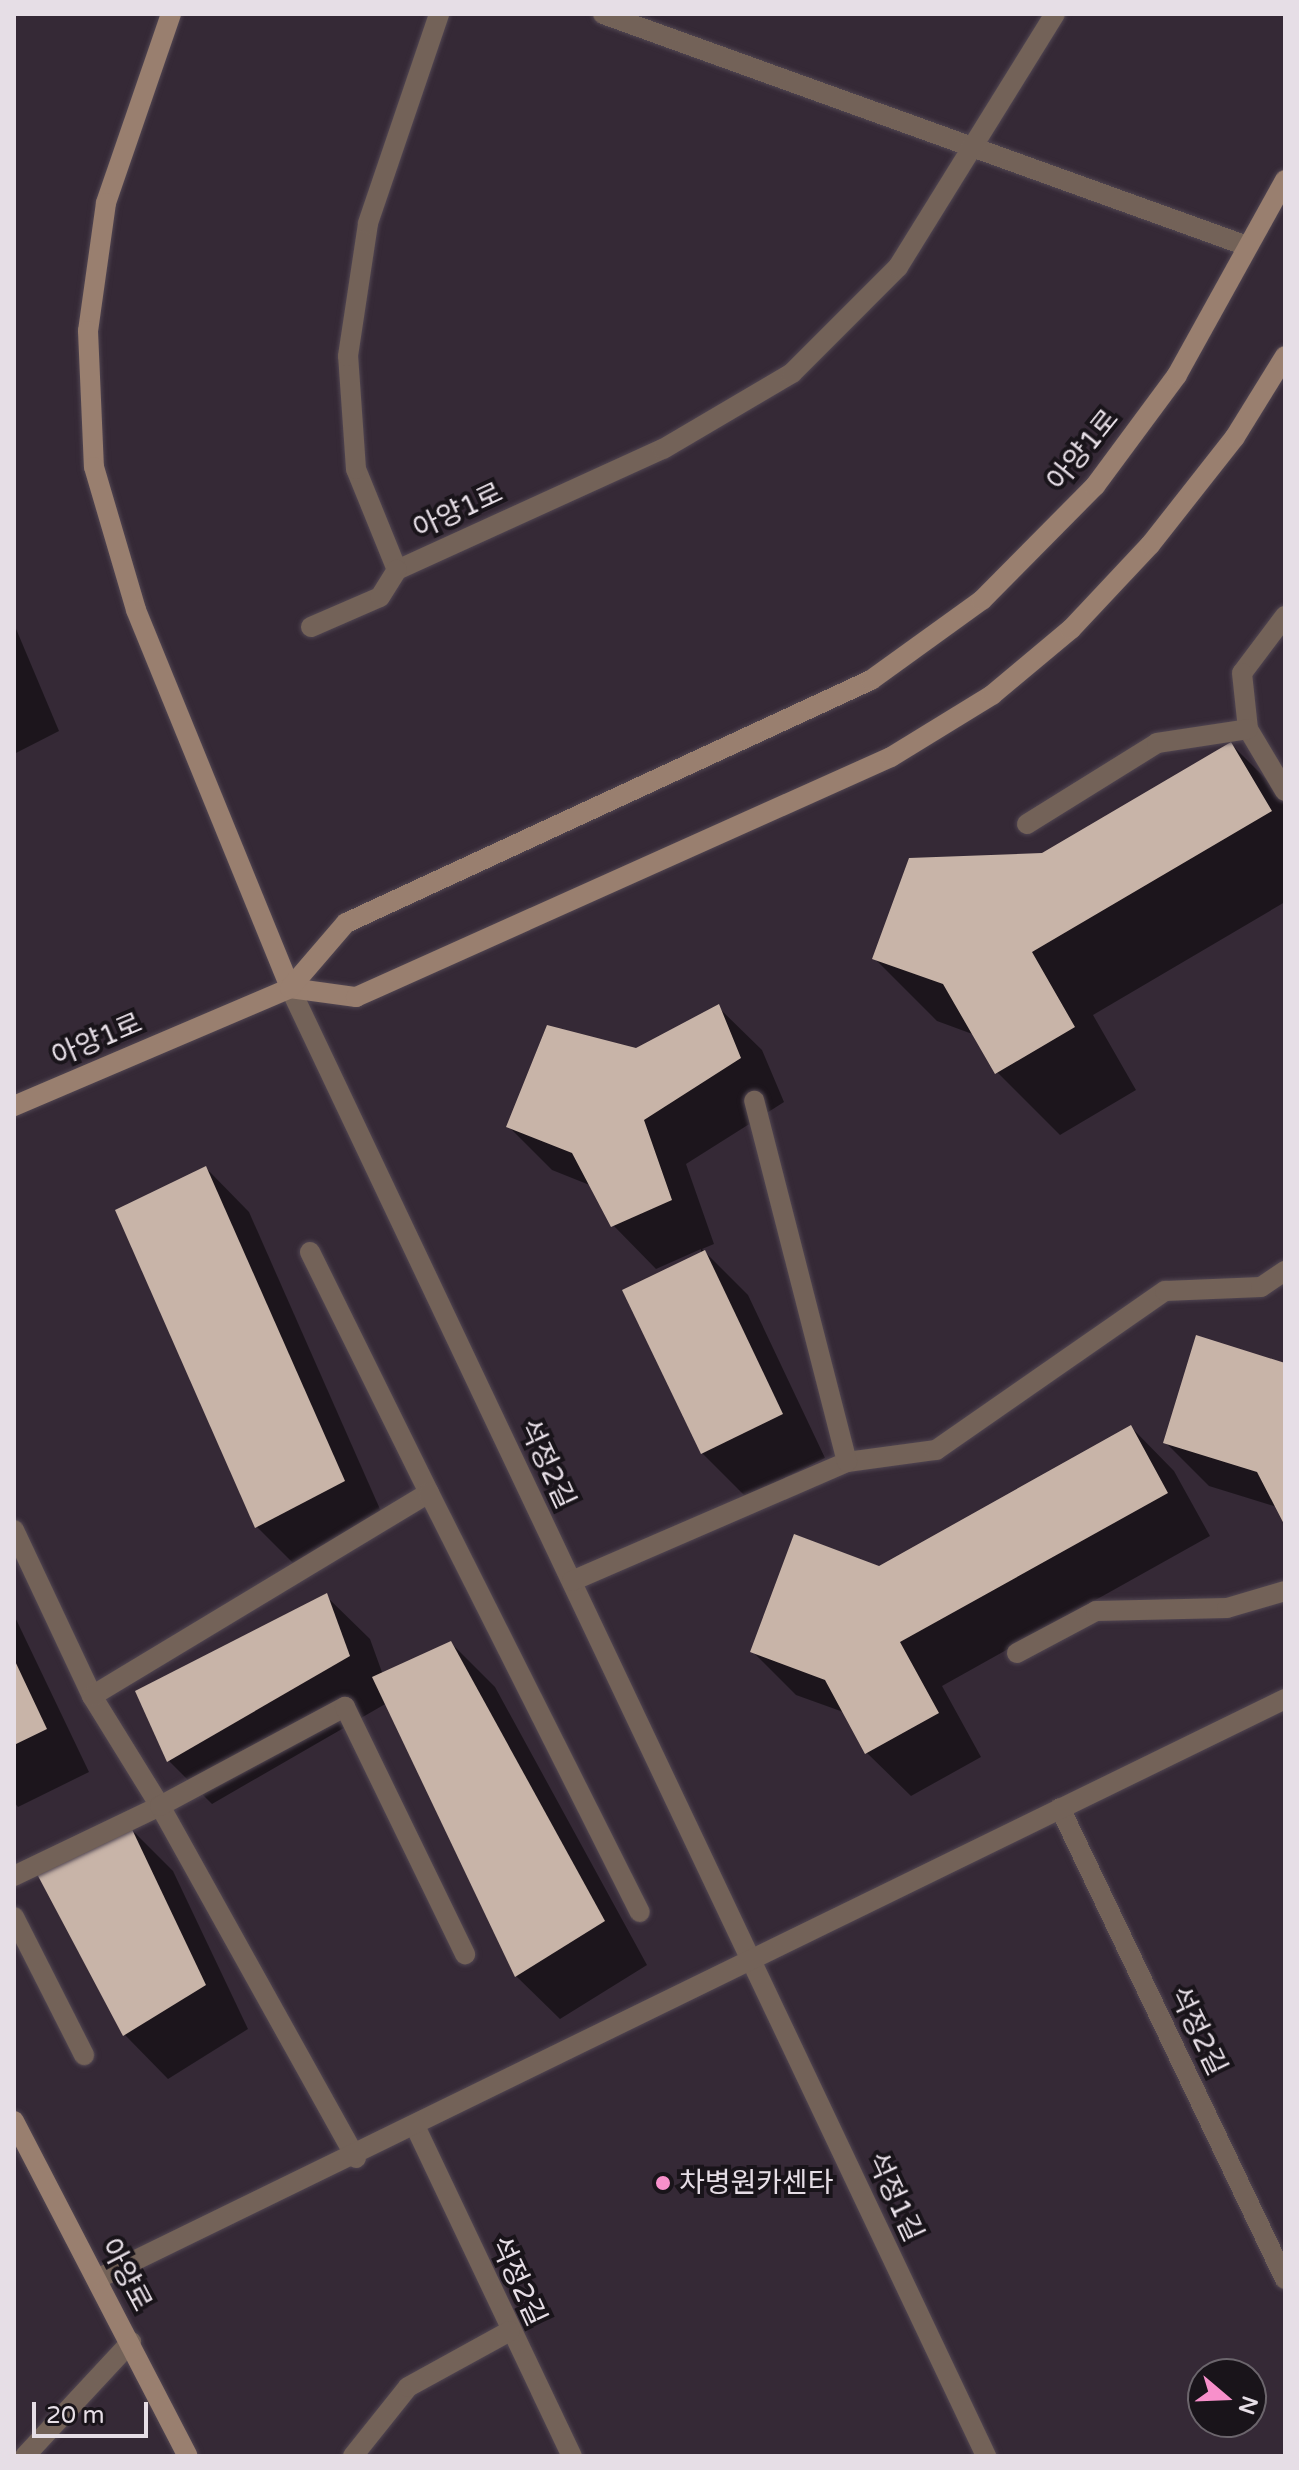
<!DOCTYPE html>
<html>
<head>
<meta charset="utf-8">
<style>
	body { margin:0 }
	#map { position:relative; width:1299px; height:2470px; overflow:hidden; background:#352936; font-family:"Varela Round","Noto Sans KR",sans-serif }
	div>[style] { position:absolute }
	.shadow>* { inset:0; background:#0007 }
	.building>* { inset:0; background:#c8b4a8 }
	.roads { filter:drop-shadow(0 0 2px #514652) drop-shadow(0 0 2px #514652) }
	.street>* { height:20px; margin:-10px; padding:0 10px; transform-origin:10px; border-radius:10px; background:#736258 }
	.secondary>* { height:20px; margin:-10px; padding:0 10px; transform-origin:10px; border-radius:10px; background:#997f6f }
	.dots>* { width:22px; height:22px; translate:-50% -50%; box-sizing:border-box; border:4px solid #19141a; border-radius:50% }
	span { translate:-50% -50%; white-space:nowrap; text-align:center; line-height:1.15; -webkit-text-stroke:8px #19141a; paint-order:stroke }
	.street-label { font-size:28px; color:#e6dee6 }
	.poi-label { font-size:28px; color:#e6dee6 }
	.left { translate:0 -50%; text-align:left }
	.frame { position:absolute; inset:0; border:16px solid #e6dee6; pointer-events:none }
	.north { position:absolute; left:1187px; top:2358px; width:80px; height:80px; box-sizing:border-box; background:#19141a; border:2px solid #6b656c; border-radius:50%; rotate:109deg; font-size:22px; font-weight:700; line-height:32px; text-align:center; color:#e6dee6 }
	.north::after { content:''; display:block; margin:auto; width:28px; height:36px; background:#f890cb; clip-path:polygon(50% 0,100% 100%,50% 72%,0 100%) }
	.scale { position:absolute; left:32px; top:2402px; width:116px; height:36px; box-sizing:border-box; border:4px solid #e6dee6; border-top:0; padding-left:10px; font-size:24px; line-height:28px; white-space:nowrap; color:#e6dee6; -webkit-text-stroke:6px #19141a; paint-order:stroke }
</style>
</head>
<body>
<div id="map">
	<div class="shadow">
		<div style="clip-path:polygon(14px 624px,59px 731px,14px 754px)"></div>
		<div style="clip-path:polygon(1231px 744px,1285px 798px,1285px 902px,1093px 1015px,1136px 1090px,1060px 1135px,997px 1072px,975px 1035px,937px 1021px,875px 959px)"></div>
		<div style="clip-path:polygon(718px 1007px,762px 1050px,784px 1102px,686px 1164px,714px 1244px,702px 1249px,748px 1295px,825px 1458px,746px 1497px,702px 1453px,701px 1249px,656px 1269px,613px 1225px,592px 1186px,552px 1170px,509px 1127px)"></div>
		<div style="clip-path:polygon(206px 1168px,249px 1212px,387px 1525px,300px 1570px,256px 1526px)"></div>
		<div style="clip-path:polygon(1285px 1365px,1285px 1522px,1277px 1507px,1209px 1486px,1165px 1442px)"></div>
		<div style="clip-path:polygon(1131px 1427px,1174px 1471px,1210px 1536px,942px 1686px,981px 1757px,911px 1796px,867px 1753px,846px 1713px,796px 1695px,752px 1651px,879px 1568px)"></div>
		<div style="clip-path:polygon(326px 1596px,370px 1639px,383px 1675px,451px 1643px,495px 1687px,647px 1965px,560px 2019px,516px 1976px,387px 1703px,212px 1804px,169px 1761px)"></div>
		<div style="clip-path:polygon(14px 1615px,89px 1772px,18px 1807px,14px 1802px)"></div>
		<div style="clip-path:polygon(130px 1828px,173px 1871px,248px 2029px,168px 2079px,125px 2035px,40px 1874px)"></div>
	</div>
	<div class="building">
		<div style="clip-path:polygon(1231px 742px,1272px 811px,1032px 952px,1075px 1027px,995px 1074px,943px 984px,872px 959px,909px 858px,1042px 853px)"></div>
		<div style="clip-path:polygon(719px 1004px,741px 1058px,644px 1120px,672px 1200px,611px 1227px,572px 1153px,506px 1127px,547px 1025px,636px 1048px)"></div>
		<div style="clip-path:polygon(206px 1166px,345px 1481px,255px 1528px,115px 1210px)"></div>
		<div style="clip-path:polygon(705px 1250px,783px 1414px,701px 1454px,622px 1290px)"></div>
		<div style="clip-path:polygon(1196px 1335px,1285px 1363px,1285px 1526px,1257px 1472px,1163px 1443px)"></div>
		<div style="clip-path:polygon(1131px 1425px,1168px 1493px,900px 1642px,939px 1713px,865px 1754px,825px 1680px,750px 1652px,794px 1534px,879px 1566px)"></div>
		<div style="clip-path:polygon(327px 1593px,350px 1656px,167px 1762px,135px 1691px)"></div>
		<div style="clip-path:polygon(451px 1641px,605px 1921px,515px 1977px,372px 1677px)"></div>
		<div style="clip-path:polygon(14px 1659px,47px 1729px,14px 1745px)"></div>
		<div style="clip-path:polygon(130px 1825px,206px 1985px,123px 2036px,37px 1874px)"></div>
	</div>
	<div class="roads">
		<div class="street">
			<div style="left:603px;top:14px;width:685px;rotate:19.81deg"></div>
			<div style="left:397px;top:570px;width:292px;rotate:-24.5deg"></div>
			<div style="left:663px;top:449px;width:150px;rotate:-30.5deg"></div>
			<div style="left:792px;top:373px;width:150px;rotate:-45deg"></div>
			<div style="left:898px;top:267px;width:298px;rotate:-58.2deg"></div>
			<div style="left:397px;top:570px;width:109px;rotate:-112.1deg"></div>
			<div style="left:356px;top:469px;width:113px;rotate:-94deg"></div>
			<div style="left:348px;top:356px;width:134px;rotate:-81.4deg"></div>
			<div style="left:368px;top:223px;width:221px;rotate:-71.2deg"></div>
			<div style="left:1285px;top:616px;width:71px;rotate:127deg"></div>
			<div style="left:1242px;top:673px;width:56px;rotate:83.9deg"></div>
			<div style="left:1248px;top:729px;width:72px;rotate:59.2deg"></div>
			<div style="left:311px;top:627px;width:75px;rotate:-23.5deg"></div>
			<div style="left:380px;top:597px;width:32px;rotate:-58deg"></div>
			<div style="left:1027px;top:824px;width:153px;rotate:-31.9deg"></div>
			<div style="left:1157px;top:743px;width:92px;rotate:-8.7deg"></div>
			<div style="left:290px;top:988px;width:1625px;rotate:64.63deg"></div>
			<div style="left:310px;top:1252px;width:269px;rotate:63.7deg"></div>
			<div style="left:847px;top:1462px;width:90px;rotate:-7.7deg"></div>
			<div style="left:936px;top:1450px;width:279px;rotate:-34.8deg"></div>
			<div style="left:1165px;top:1291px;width:96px;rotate:-2.4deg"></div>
			<div style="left:1261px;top:1287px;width:29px;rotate:-34deg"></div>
			<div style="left:14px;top:1530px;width:183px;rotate:64.8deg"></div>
			<div style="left:92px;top:1696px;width:129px;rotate:58.3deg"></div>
			<div style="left:160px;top:1806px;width:162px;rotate:154.4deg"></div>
			<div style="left:572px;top:1581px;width:300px;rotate:-23.4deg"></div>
			<div style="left:847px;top:1462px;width:373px;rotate:-104.4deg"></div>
			<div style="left:1017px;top:1653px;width:89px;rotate:-28deg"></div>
			<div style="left:1096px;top:1611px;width:131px;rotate:-1.3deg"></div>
			<div style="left:1227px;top:1608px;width:60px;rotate:-16.3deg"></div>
			<div style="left:92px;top:1696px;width:393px;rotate:-31.1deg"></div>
			<div style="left:429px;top:1493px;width:469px;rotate:63.3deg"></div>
			<div style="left:1060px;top:1808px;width:522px;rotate:64.47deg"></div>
			<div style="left:14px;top:1917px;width:155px;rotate:63.1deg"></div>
			<div style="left:416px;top:2128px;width:363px;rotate:64.6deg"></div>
			<div style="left:356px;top:2158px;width:403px;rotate:-119.1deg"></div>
			<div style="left:160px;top:1806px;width:210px;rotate:-28.2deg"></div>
			<div style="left:345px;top:1707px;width:275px;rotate:64.1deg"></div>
			<div style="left:97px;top:2279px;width:1322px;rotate:-26.02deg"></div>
			<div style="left:25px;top:2456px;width:156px;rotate:-47.1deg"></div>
			<div style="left:353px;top:2456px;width:88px;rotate:-51.4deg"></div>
			<div style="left:408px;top:2387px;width:116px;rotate:-28.8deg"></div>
		</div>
		<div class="secondary">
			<div style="left:171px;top:14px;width:200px;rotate:109deg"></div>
			<div style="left:106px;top:203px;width:129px;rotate:98deg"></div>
			<div style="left:88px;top:331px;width:136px;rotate:87.5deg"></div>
			<div style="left:94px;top:467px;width:149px;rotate:73.6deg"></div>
			<div style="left:136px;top:610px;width:408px;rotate:67.8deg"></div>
			<div style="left:290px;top:988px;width:67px;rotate:7.8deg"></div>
			<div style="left:356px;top:997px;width:586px;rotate:-24.16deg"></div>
			<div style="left:891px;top:757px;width:119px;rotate:-31.5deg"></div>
			<div style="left:992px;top:695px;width:103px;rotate:-39.9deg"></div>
			<div style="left:1071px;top:629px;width:115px;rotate:-46.8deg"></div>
			<div style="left:1150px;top:545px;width:137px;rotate:-51.8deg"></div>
			<div style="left:1235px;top:437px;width:95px;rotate:-58.3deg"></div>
			<div style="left:14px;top:1106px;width:300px;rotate:-23.1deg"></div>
			<div style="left:290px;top:988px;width:86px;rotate:-49.3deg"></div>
			<div style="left:346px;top:923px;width:579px;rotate:-24.84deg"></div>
			<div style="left:871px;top:680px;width:137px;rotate:-35.8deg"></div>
			<div style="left:982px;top:600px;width:161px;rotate:-45.3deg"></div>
			<div style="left:1095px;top:486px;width:138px;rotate:-53.5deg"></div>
			<div style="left:1177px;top:375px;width:223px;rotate:-61deg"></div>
			<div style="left:14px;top:2121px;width:377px;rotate:62.6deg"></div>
		</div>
	</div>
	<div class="dots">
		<div style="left:663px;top:2183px;background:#f890cb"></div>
	</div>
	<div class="street-label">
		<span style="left:1083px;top:450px;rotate:-51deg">아양1로</span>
		<span style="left:458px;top:511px;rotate:-25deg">아양1로</span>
		<span style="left:97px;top:1040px;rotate:-23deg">아양1로</span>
		<span style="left:547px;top:1464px;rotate:65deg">석정2길</span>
		<span style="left:1198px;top:2031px;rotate:64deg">석정2길</span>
		<span style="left:895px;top:2197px;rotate:65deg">석정1길</span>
		<span style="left:126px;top:2275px;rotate:62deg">아양로</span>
		<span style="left:518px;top:2281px;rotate:65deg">석정2길</span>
	</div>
	<div class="poi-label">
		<span class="left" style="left:679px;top:2183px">차병원카센타</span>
	</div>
	<div class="frame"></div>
	<div class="north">N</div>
	<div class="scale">20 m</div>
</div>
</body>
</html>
